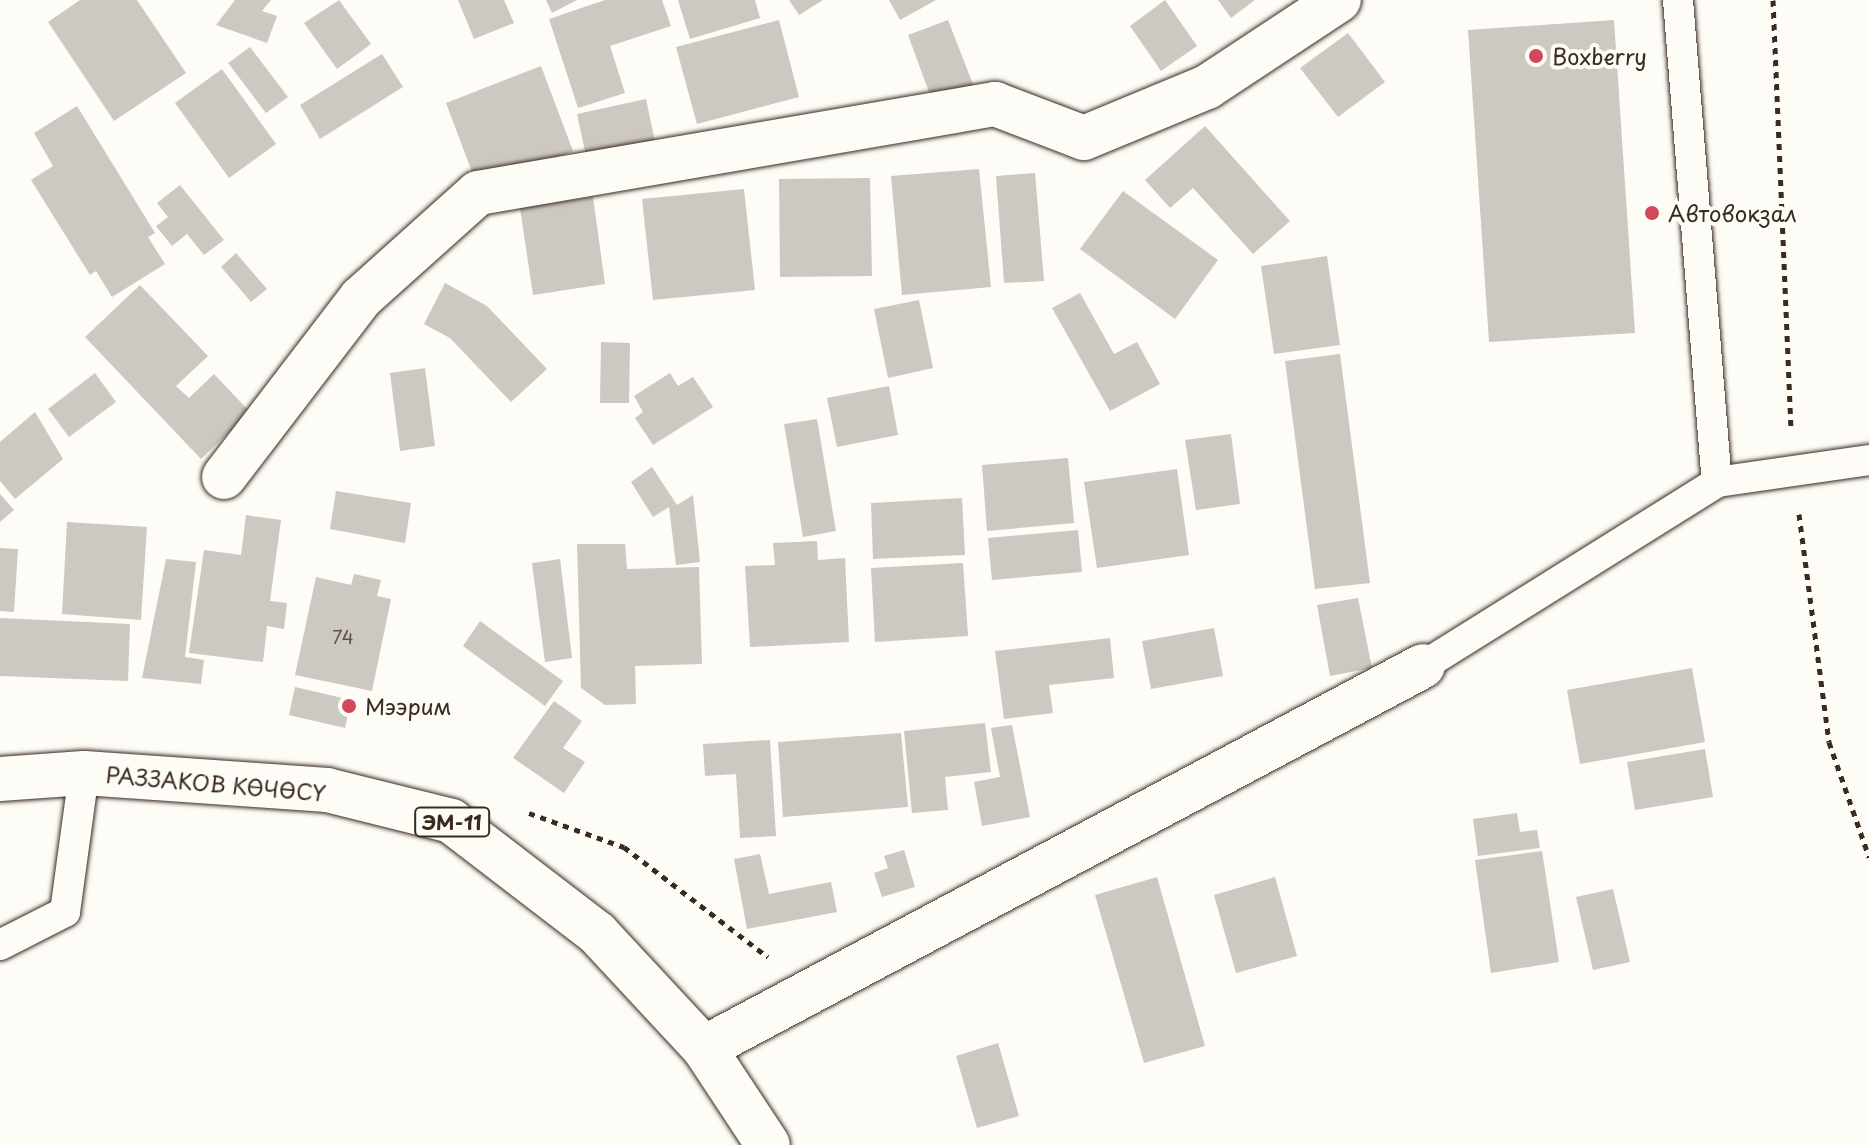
<!DOCTYPE html>
<html>
<head>
<meta charset="utf-8">
<style>
	body { margin:0 }
	#map { position:relative; width:1869px; height:1145px; overflow:hidden; background:#fdfcf7; font-family:"Playpen Sans",sans-serif }
	div>[style] { position:absolute }
	.building>* { inset:0; background:#cdc8c2 }
	.path>* { height:5px; margin-top:-2.5px; transform-origin:0; background:repeating-linear-gradient(90deg,#3b2a1e 0 6px,transparent 0 12px) }
	.roads { filter:drop-shadow(0 0 2px #3b2a1e) drop-shadow(0 0 2px #3b2a1e) }
	.service>* { height:30px; margin:-15px; padding:0 15px; transform-origin:15px; border-radius:15px; background:#fdfcf7 }
	.minor>* { height:44px; margin:-22px; padding:0 22px; transform-origin:22px; border-radius:22px; background:#fdfcf7 }
	.trunk>* { height:44px; margin:-22px; padding:0 22px; transform-origin:22px; border-radius:22px; background:#fdfcf7 }
	.dots>* { width:22px; height:22px; translate:-50% -50%; box-sizing:border-box; border:4px solid #fdfcf7; border-radius:50% }
	span { translate:-50% -50%; white-space:nowrap; text-align:center; line-height:1.15; -webkit-text-stroke:8px #fdfcf7; paint-order:stroke }
	.number-label { font-size:18px; color:#605247 }
	.number-label span { -webkit-text-stroke-width:0 }
	.shield-label span { padding:2px 6px; background:#fdfcf7; border:2px solid; border-radius:6px; -webkit-text-stroke-width:0 }
	.shield-label { font-size:20px; color:#3b2a1e; font-weight:700 }
	.poi-label { font-size:22px; color:#3b2a1e }
	.left { translate:0 -50%; text-align:left }
	.street-label { font-size:22px; color:#3b2a1e }
</style>
</head>
<body>
<div id="map">
	<div class="building">
		<div style="clip-path:polygon(80px 0,137px 0,186px 73px,114px 121px,48px 22px)"></div>
		<div style="clip-path:polygon(235px 0,271px 0,262px 11px,277px 16px,267px 43px,216px 25px)"></div>
		<div style="clip-path:polygon(339px 0,371px 44px,337px 69px,304px 23px)"></div>
		<div style="clip-path:polygon(458px 0,504px 0,514px 23px,474px 39px)"></div>
		<div style="clip-path:polygon(546px 0,577px 0,552px 13px)"></div>
		<div style="clip-path:polygon(605px 0,662px 0,671px 26px,610px 46px,625px 93px,578px 108px,549px 19px)"></div>
		<div style="clip-path:polygon(678px 0,755px 0,760px 18px,690px 39px)"></div>
		<div style="clip-path:polygon(789px 0,823px 0,799px 15px)"></div>
		<div style="clip-path:polygon(889px 0,936px 0,900px 20px)"></div>
		<div style="clip-path:polygon(1165px 0,1197px 46px,1161px 71px,1130px 26px)"></div>
		<div style="clip-path:polygon(1218px 0,1255px 0,1231px 18px)"></div>
		<div style="clip-path:polygon(779px 20px,799px 97px,697px 124px,676px 47px)"></div>
		<div style="clip-path:polygon(948px 20px,974px 87px,933px 103px,908px 35px)"></div>
		<div style="clip-path:polygon(1614px 20px,1635px 333px,1489px 342px,1468px 30px)"></div>
		<div style="clip-path:polygon(1348px 33px,1385px 82px,1338px 117px,1300px 68px)"></div>
		<div style="clip-path:polygon(250px 47px,288px 97px,266px 113px,228px 63px)"></div>
		<div style="clip-path:polygon(382px 54px,403px 87px,320px 139px,300px 105px)"></div>
		<div style="clip-path:polygon(541px 66px,573px 151px,478px 188px,446px 103px)"></div>
		<div style="clip-path:polygon(222px 69px,276px 144px,229px 178px,175px 103px)"></div>
		<div style="clip-path:polygon(646px 99px,657px 151px,588px 165px,577px 114px)"></div>
		<div style="clip-path:polygon(77px 106px,155px 233px,148px 237px,165px 264px,112px 297px,96px 271px,90px 275px,31px 180px,53px 166px,34px 133px)"></div>
		<div style="clip-path:polygon(1205px 126px,1290px 221px,1253px 254px,1193px 188px,1170px 208px,1145px 180px)"></div>
		<div style="clip-path:polygon(979px 169px,991px 287px,902px 295px,891px 176px)"></div>
		<div style="clip-path:polygon(1035px 173px,1044px 281px,1004px 283px,996px 176px)"></div>
		<div style="clip-path:polygon(870px 178px,872px 276px,780px 277px,779px 179px)"></div>
		<div style="clip-path:polygon(180px 185px,224px 240px,204px 255px,187px 234px,172px 246px,156px 226px,168px 217px,157px 203px)"></div>
		<div style="clip-path:polygon(744px 189px,755px 290px,653px 300px,642px 199px)"></div>
		<div style="clip-path:polygon(1123px 191px,1218px 260px,1175px 319px,1080px 249px)"></div>
		<div style="clip-path:polygon(593px 197px,605px 284px,533px 295px,520px 208px)"></div>
		<div style="clip-path:polygon(236px 253px,267px 289px,251px 302px,221px 267px)"></div>
		<div style="clip-path:polygon(1327px 256px,1340px 345px,1274px 354px,1261px 266px)"></div>
		<div style="clip-path:polygon(445px 283px,487px 306px,547px 369px,511px 402px,450px 338px,424px 324px)"></div>
		<div style="clip-path:polygon(140px 285px,208px 356px,176px 386px,189px 398px,214px 374px,250px 412px,201px 459px,85px 337px)"></div>
		<div style="clip-path:polygon(1080px 293px,1114px 354px,1137px 342px,1160px 384px,1110px 411px,1052px 308px)"></div>
		<div style="clip-path:polygon(919px 300px,933px 368px,888px 378px,874px 309px)"></div>
		<div style="clip-path:polygon(601px 342px,630px 343px,629px 403px,600px 403px)"></div>
		<div style="clip-path:polygon(1340px 354px,1370px 583px,1315px 589px,1285px 361px)"></div>
		<div style="clip-path:polygon(425px 368px,435px 446px,400px 451px,390px 373px)"></div>
		<div style="clip-path:polygon(95px 373px,116px 402px,69px 437px,48px 409px)"></div>
		<div style="clip-path:polygon(670px 373px,678px 386px,693px 377px,713px 407px,653px 445px,635px 418px,643px 412px,634px 396px)"></div>
		<div style="clip-path:polygon(889px 386px,898px 435px,837px 447px,827px 398px)"></div>
		<div style="clip-path:polygon(35px 412px,63px 459px,15px 499px,0 481px,0 442px)"></div>
		<div style="clip-path:polygon(817px 419px,836px 531px,803px 537px,784px 424px)"></div>
		<div style="clip-path:polygon(1231px 434px,1240px 504px,1196px 510px,1185px 440px)"></div>
		<div style="clip-path:polygon(1068px 458px,1074px 523px,987px 531px,982px 465px)"></div>
		<div style="clip-path:polygon(652px 467px,677px 505px,693px 495px,700px 562px,676px 565px,669px 507px,653px 517px,631px 482px)"></div>
		<div style="clip-path:polygon(1177px 469px,1189px 555px,1097px 568px,1084px 482px)"></div>
		<div style="clip-path:polygon(336px 491px,411px 503px,405px 543px,330px 529px)"></div>
		<div style="clip-path:polygon(0 494px,14px 510px,0 522px)"></div>
		<div style="clip-path:polygon(962px 498px,965px 555px,873px 559px,871px 503px)"></div>
		<div style="clip-path:polygon(246px 515px,281px 520px,270px 601px,287px 603px,284px 629px,267px 626px,263px 662px,189px 653px,204px 550px,241px 555px)"></div>
		<div style="clip-path:polygon(67px 522px,147px 527px,141px 620px,62px 614px)"></div>
		<div style="clip-path:polygon(1078px 530px,1082px 572px,992px 580px,988px 538px)"></div>
		<div style="clip-path:polygon(817px 541px,818px 560px,845px 558px,849px 642px,750px 647px,745px 566px,775px 565px,773px 543px)"></div>
		<div style="clip-path:polygon(577px 544px,625px 544px,627px 569px,699px 567px,702px 664px,635px 666px,636px 704px,605px 705px,581px 688px)"></div>
		<div style="clip-path:polygon(0 548px,18px 549px,14px 612px,0 611px)"></div>
		<div style="clip-path:polygon(166px 559px,196px 562px,185px 657px,204px 660px,201px 684px,142px 678px)"></div>
		<div style="clip-path:polygon(560px 559px,572px 658px,545px 662px,532px 563px)"></div>
		<div style="clip-path:polygon(963px 563px,968px 636px,875px 642px,871px 568px)"></div>
		<div style="clip-path:polygon(354px 574px,381px 580px,377px 596px,391px 599px,372px 691px,295px 675px,316px 577px,351px 585px)"></div>
		<div style="clip-path:polygon(1358px 598px,1372px 668px,1330px 676px,1317px 605px)"></div>
		<div style="clip-path:polygon(0 618px,130px 624px,128px 681px,0 676px)"></div>
		<div style="clip-path:polygon(480px 621px,563px 681px,545px 706px,463px 646px)"></div>
		<div style="clip-path:polygon(1214px 628px,1223px 676px,1151px 689px,1142px 641px)"></div>
		<div style="clip-path:polygon(1110px 638px,1114px 678px,1049px 685px,1053px 713px,1004px 719px,995px 651px)"></div>
		<div style="clip-path:polygon(1692px 668px,1705px 742px,1580px 764px,1567px 690px)"></div>
		<div style="clip-path:polygon(295px 687px,351px 700px,345px 728px,289px 715px)"></div>
		<div style="clip-path:polygon(554px 701px,582px 721px,563px 748px,585px 762px,564px 793px,513px 758px)"></div>
		<div style="clip-path:polygon(985px 723px,991px 772px,945px 777px,948px 810px,912px 813px,904px 731px)"></div>
		<div style="clip-path:polygon(1012px 725px,1030px 817px,982px 826px,974px 782px,1000px 777px,991px 728px)"></div>
		<div style="clip-path:polygon(901px 733px,908px 807px,783px 817px,778px 742px)"></div>
		<div style="clip-path:polygon(770px 740px,776px 836px,740px 838px,736px 774px,705px 776px,703px 744px)"></div>
		<div style="clip-path:polygon(1705px 749px,1713px 797px,1635px 810px,1627px 762px)"></div>
		<div style="clip-path:polygon(1517px 813px,1520px 832px,1537px 830px,1540px 848px,1478px 856px,1473px 819px)"></div>
		<div style="clip-path:polygon(904px 850px,915px 887px,882px 897px,874px 873px,888px 868px,884px 856px)"></div>
		<div style="clip-path:polygon(1542px 851px,1559px 962px,1491px 973px,1475px 860px)"></div>
		<div style="clip-path:polygon(760px 854px,769px 894px,831px 882px,837px 912px,747px 929px,734px 859px)"></div>
		<div style="clip-path:polygon(1157px 877px,1205px 1046px,1144px 1063px,1095px 895px)"></div>
		<div style="clip-path:polygon(1275px 877px,1297px 956px,1236px 973px,1214px 895px)"></div>
		<div style="clip-path:polygon(1613px 889px,1630px 962px,1593px 970px,1576px 897px)"></div>
		<div style="clip-path:polygon(998px 1043px,1019px 1116px,977px 1128px,956px 1056px)"></div>
	</div>
	<div class="path">
		<div style="left:1773px;top:0;width:429px;rotate:87.6deg"></div>
		<div style="left:1799px;top:514px;width:230px;rotate:82.5deg"></div>
		<div style="left:1829px;top:742px;width:122px;rotate:70.8deg"></div>
		<div style="left:529px;top:813px;width:101px;rotate:19.7deg"></div>
		<div style="left:624px;top:847px;width:181px;rotate:37.4deg"></div>
	</div>
	<div class="roads">
		<div class="service">
			<div style="left:1678px;top:0;width:484px;rotate:85.4deg"></div>
			<div style="left:1423px;top:666px;width:347px;rotate:-32deg"></div>
			<div style="left:1717px;top:482px;width:154px;rotate:-8.2deg"></div>
			<div style="left:0;top:945px;width:73px;rotate:-26.9deg"></div>
			<div style="left:65px;top:912px;width:140px;rotate:-82.2deg"></div>
		</div>
		<div class="minor">
			<div style="left:224px;top:477px;width:225px;rotate:-52.6deg"></div>
			<div style="left:361px;top:298px;width:157px;rotate:-41.9deg"></div>
			<div style="left:478px;top:193px;width:525px;rotate:-9.77deg"></div>
			<div style="left:995px;top:104px;width:95px;rotate:20.9deg"></div>
			<div style="left:1084px;top:138px;width:133px;rotate:-22.5deg"></div>
			<div style="left:1207px;top:87px;width:158px;rotate:-33.4deg"></div>
			<div style="left:704px;top:1048px;width:814px;rotate:-27.98deg"></div>
		</div>
		<div class="trunk">
			<div style="left:0;top:779px;width:84px;rotate:-4.1deg"></div>
			<div style="left:84px;top:773px;width:244px;rotate:4deg"></div>
			<div style="left:327px;top:790px;width:128px;rotate:14deg"></div>
			<div style="left:451px;top:821px;width:184px;rotate:37.5deg"></div>
			<div style="left:597px;top:933px;width:157px;rotate:47.1deg"></div>
			<div style="left:704px;top:1048px;width:116px;rotate:56.6deg"></div>
		</div>
	</div>
	<div class="dots">
		<div style="left:1536px;top:56px;background:#d1495b"></div>
		<div style="left:1652px;top:213px;background:#d1495b"></div>
		<div style="left:349px;top:706px;background:#d1495b"></div>
	</div>
	<div class="number-label">
		<span style="left:343px;top:637px">74</span>
	</div>
	<div class="shield-label">
		<span style="left:452px;top:822px">ЭМ-11</span>
	</div>
	<div class="poi-label">
		<span class="left" style="left:1552px;top:56px">Boxberry</span>
		<span class="left" style="left:1668px;top:213px">Автовокзал</span>
		<span class="left" style="left:365px;top:706px">Мээрим</span>
	</div>
	<div class="street-label">
		<span style="left:216px;top:783px;rotate:5deg">РАЗЗАКОВ КӨЧӨСҮ</span>
	</div>
</div>
</body>
</html>
